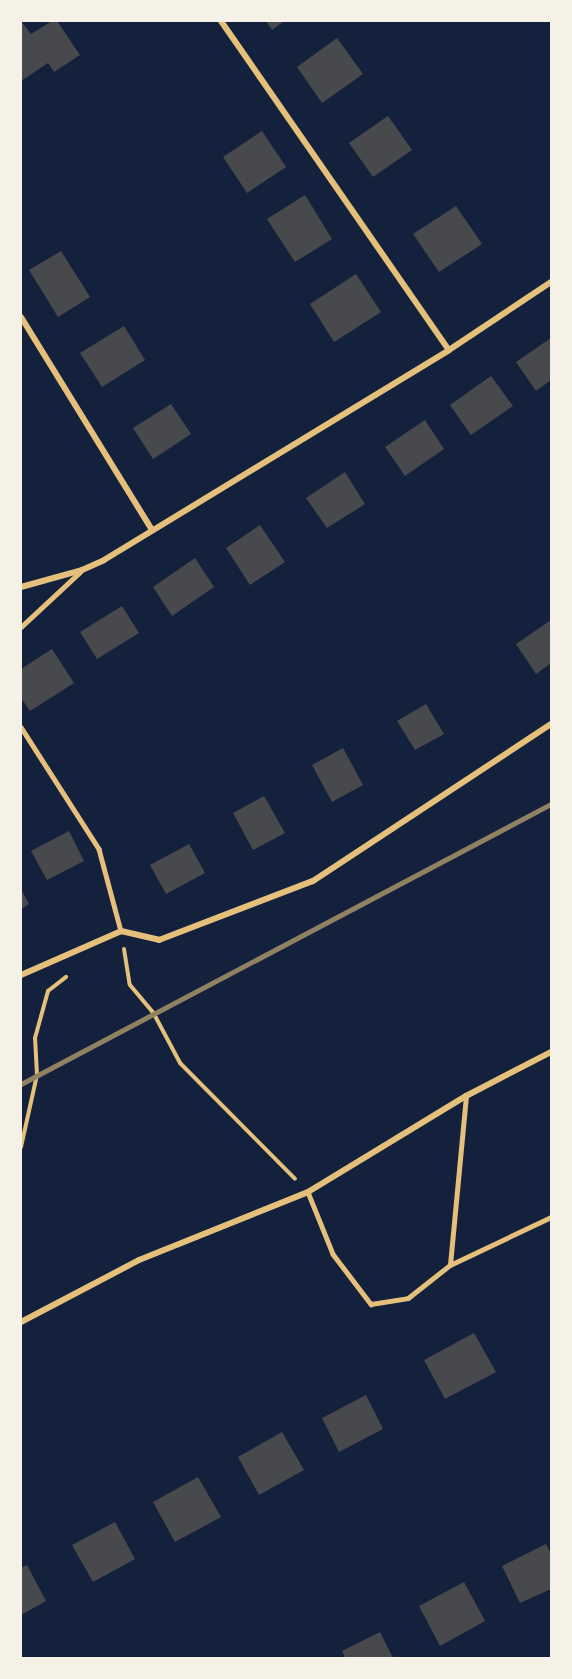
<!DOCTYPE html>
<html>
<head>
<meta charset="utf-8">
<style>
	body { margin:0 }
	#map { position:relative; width:572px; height:1679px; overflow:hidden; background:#14213d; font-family:Literata,serif }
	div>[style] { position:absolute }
	.building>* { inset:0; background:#48494c }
	.path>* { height:4px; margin:-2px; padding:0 2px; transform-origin:2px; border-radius:2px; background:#e5c07b }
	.service>* { height:4.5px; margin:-2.25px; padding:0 2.25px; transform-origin:2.25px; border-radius:2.25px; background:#e5c07b }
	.minor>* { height:6px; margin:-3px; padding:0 3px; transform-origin:3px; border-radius:3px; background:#e5c07b }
	.rail>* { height:4.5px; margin:-2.25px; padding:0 2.25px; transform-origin:2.25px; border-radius:2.25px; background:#918062 }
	span { translate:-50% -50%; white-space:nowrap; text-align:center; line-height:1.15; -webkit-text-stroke:5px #f6f1e7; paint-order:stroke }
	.frame { position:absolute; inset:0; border:22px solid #f6f1e7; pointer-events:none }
</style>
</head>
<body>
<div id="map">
	<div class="building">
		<div style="clip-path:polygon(21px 21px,31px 34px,52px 21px,57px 21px,80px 55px,54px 72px,48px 63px,21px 81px)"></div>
		<div style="clip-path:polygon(266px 21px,284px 21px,272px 30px)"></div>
		<div style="clip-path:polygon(337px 38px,363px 74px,322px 103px,297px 67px)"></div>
		<div style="clip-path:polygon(388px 116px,412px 150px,373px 177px,349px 143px)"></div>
		<div style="clip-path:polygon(262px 131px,286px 167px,247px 193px,223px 157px)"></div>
		<div style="clip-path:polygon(305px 195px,332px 239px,295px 262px,267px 219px)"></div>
		<div style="clip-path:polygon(456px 206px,482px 244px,439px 272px,413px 234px)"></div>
		<div style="clip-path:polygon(61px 251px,90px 297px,58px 317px,29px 270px)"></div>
		<div style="clip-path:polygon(356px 274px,381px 312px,334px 342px,310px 304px)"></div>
		<div style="clip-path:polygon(124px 326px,145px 360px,102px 387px,80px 353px)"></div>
		<div style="clip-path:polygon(551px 338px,551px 380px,536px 391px,516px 362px)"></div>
		<div style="clip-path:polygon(491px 376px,513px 406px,471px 435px,450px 405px)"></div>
		<div style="clip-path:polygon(171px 404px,191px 434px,153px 459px,133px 428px)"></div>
		<div style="clip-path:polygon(425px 420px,444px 449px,405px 476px,385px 447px)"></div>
		<div style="clip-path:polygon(345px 472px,365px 504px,327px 528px,306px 498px)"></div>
		<div style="clip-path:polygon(260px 525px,285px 562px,250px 585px,226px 548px)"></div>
		<div style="clip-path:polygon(195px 558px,214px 587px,172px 616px,153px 587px)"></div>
		<div style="clip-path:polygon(122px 606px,139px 633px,97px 659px,80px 632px)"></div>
		<div style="clip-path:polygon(551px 620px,551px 663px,536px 674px,516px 644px)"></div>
		<div style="clip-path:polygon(52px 649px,74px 683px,30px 711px,21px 698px,21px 669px)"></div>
		<div style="clip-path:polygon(426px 704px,444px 734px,415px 750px,397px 721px)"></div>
		<div style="clip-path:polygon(343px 748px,363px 785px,332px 802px,312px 765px)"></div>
		<div style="clip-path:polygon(264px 796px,285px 833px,253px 850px,233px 813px)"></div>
		<div style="clip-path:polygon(69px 831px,84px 861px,47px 880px,31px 851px)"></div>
		<div style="clip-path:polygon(189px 844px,205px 873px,166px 894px,150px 865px)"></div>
		<div style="clip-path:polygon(21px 889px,29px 904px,21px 909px)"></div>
		<div style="clip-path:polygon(474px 1333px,496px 1372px,445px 1399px,424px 1360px)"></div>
		<div style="clip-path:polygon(366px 1395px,383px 1429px,339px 1452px,322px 1418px)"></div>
		<div style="clip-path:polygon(282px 1432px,304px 1470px,259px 1495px,238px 1457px)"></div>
		<div style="clip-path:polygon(198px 1477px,221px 1517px,175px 1542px,153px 1502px)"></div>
		<div style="clip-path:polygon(115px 1522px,135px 1559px,93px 1582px,72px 1545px)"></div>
		<div style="clip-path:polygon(546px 1544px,551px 1554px,551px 1589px,520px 1603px,502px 1566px)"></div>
		<div style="clip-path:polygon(27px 1565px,46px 1601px,21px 1615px,21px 1568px)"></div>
		<div style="clip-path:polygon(464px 1582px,485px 1621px,440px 1646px,419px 1606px)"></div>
		<div style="clip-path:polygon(380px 1632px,393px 1658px,345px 1658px,342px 1651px)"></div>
	</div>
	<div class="path">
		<div style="left:124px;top:949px;width:36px;rotate:81deg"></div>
		<div style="left:130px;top:985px;width:38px;rotate:50deg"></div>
		<div style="left:154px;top:1014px;width:55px;rotate:62deg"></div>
		<div style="left:180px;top:1063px;width:163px;rotate:45.2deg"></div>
		<div style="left:21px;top:1147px;width:74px;rotate:-77.5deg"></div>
		<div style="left:37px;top:1075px;width:37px;rotate:-93deg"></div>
		<div style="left:35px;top:1038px;width:49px;rotate:-74.5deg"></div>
		<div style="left:48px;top:991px;width:23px;rotate:-38deg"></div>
	</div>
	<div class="service">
		<div style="left:21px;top:627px;width:81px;rotate:-43deg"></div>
		<div style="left:21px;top:727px;width:145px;rotate:57.4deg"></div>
		<div style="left:99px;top:849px;width:85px;rotate:75deg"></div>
		<div style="left:308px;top:1192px;width:67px;rotate:68deg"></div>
		<div style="left:333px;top:1254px;width:63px;rotate:52.8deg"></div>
		<div style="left:371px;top:1304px;width:37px;rotate:-9deg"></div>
		<div style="left:408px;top:1298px;width:53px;rotate:-38.2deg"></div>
		<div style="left:450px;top:1265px;width:170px;rotate:-84.6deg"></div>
		<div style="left:450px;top:1265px;width:112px;rotate:-25.4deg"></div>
	</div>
	<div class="minor">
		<div style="left:221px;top:21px;width:400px;rotate:55.3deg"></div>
		<div style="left:21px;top:317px;width:250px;rotate:58.4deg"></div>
		<div style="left:21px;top:587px;width:63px;rotate:-15.6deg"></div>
		<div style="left:82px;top:570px;width:24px;rotate:-24deg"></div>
		<div style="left:104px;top:560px;width:404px;rotate:-31.3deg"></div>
		<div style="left:449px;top:350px;width:123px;rotate:-33.7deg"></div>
		<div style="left:21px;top:975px;width:109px;rotate:-23.7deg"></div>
		<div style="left:121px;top:931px;width:39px;rotate:13deg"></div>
		<div style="left:159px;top:940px;width:165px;rotate:-21deg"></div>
		<div style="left:313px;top:881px;width:285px;rotate:-33.4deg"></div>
		<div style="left:21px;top:1322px;width:133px;rotate:-27.7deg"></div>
		<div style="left:139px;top:1260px;width:182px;rotate:-21.9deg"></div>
		<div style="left:308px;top:1192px;width:185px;rotate:-31.3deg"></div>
		<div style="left:466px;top:1096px;width:96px;rotate:-27.4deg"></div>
	</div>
	<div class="rail">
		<div style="left:21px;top:1084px;width:599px;rotate:-27.85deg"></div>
	</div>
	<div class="frame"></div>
</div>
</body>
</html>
